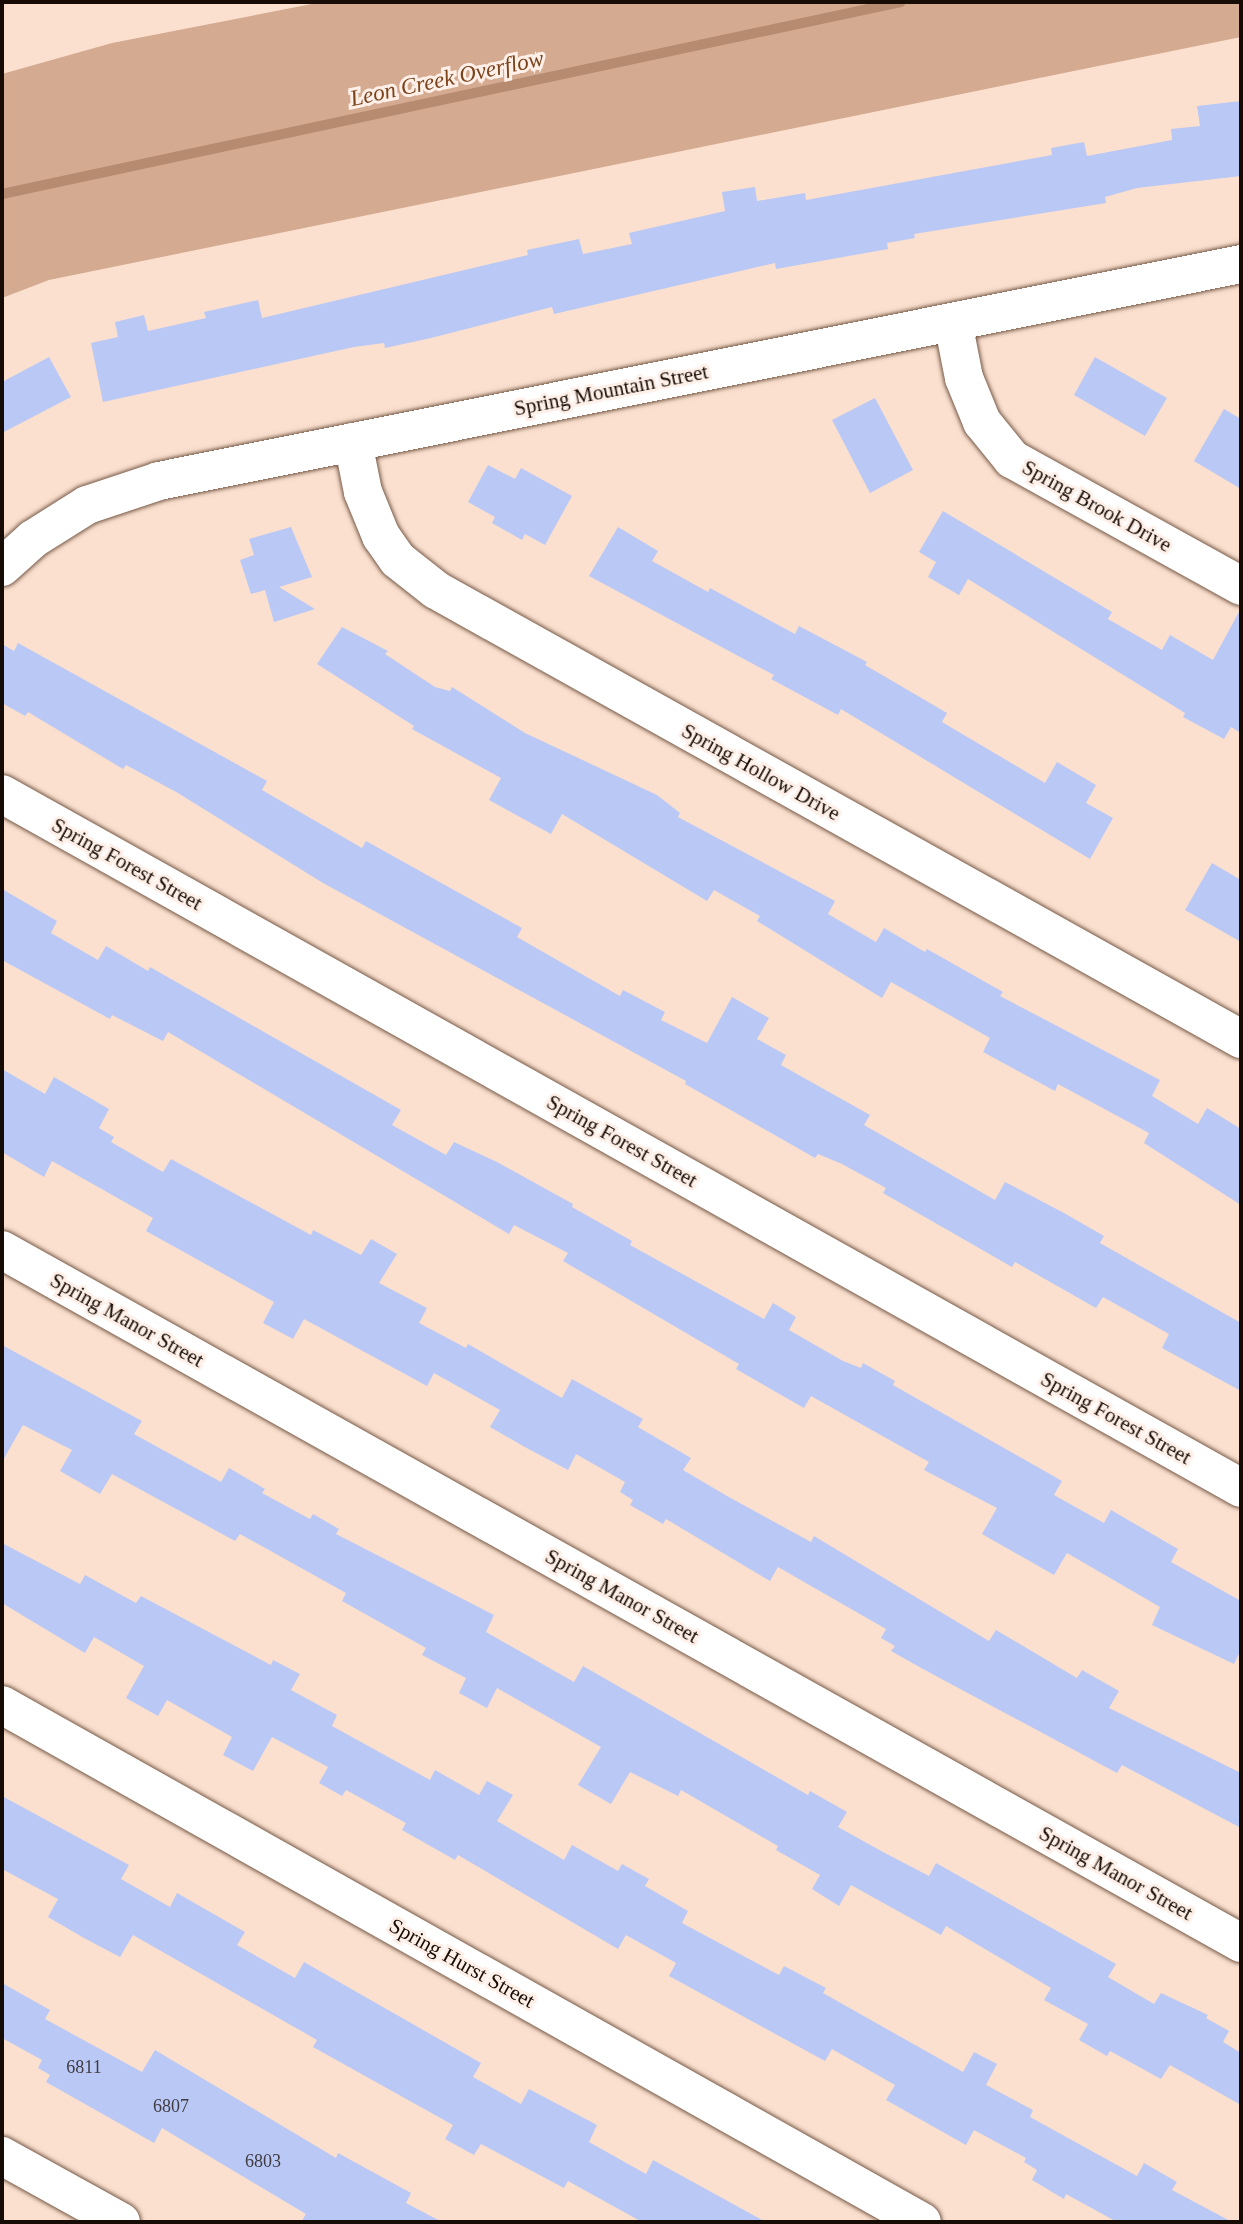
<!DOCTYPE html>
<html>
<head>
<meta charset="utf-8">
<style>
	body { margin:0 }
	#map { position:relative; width:1243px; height:2224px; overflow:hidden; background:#fbe0cf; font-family:"Times New Roman",serif }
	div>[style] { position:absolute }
	.green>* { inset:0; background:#d4aa91 }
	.stream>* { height:10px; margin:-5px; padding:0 5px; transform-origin:5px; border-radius:5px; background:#b68b70 }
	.building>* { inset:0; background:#bac8f5 }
	.roads { filter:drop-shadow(0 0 2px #765947) drop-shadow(0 0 2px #765947) }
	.minor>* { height:38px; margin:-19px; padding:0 19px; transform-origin:19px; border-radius:19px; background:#fff }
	span { translate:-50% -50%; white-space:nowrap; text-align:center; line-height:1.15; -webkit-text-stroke:6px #fef0e8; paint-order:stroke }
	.number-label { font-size:18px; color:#403b41 }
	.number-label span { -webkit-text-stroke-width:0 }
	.street-label { font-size:21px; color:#170c05 }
	.water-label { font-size:23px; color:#7b4219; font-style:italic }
	.frame { position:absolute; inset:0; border:4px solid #170c05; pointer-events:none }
</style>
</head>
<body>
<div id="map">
	<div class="green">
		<div style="clip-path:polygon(322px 2px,1241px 2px,1241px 37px,49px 280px,2px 298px,2px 74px,112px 43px)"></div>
	</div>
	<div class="stream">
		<div style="left:2px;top:194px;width:919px;rotate:-12.06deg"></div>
	</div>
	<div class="building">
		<div style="clip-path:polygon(1241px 101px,1241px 176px,1137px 188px,1105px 197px,1106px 203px,914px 234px,915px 238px,887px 243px,888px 249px,776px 269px,775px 263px,554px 314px,552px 307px,431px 338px,385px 348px,384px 343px,354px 347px,103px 402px,91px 343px,118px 337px,115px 322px,144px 315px,148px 331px,206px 318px,204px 312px,258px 300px,262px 318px,528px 255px,527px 250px,579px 239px,583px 254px,632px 244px,629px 233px,725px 211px,722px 192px,755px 187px,757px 201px,805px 193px,806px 200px,1052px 155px,1051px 148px,1084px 142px,1087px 156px,1172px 140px,1171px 129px,1200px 126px,1197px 106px)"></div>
		<div style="clip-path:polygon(49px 357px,71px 397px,2px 433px,2px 382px)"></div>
		<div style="clip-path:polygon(1095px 357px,1167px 398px,1145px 436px,1074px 395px)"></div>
		<div style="clip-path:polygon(875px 398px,913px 470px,870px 493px,832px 420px)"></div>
		<div style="clip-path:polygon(1224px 409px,1241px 419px,1241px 489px,1194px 461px)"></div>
		<div style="clip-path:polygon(488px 465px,515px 479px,521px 468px,572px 496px,545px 545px,525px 534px,522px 540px,492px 523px,495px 517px,468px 502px)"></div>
		<div style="clip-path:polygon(943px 511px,1112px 612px,1108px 619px,1162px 650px,1170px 635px,1213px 660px,1241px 608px,1241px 733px,1231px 727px,1224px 739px,1183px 717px,1185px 713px,968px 579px,959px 595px,928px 577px,936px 562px,919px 552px)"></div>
		<div style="clip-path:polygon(291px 527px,312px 577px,279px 587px,315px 609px,274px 622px,265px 590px,251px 594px,240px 560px,254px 555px,249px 539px)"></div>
		<div style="clip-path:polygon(618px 527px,658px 551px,652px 561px,708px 592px,710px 588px,795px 634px,799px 626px,867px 662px,865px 665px,947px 713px,942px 722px,1045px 783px,1057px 762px,1096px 785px,1086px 803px,1113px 818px,1090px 859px,841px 709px,838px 715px,771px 679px,774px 675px,589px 576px)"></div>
		<div style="clip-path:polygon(342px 627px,388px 651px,385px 654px,435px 687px,450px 691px,452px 687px,525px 733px,657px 795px,680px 813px,678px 817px,835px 901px,828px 914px,876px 942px,884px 928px,925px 952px,927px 949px,1003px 992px,1000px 996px,1160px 1080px,1152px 1096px,1198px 1124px,1207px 1108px,1241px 1129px,1241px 1205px,1144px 1143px,1149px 1133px,1058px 1084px,1055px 1091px,983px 1052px,990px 1038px,891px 982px,882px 998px,757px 921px,760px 916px,714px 890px,707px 901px,562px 814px,551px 834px,489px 800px,501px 778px,412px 729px,414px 726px,317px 664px)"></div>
		<div style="clip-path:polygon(18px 643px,267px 781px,262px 790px,362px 848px,366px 841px,522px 928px,517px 937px,620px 996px,623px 990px,665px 1012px,661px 1020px,707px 1043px,732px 997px,769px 1018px,757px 1039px,786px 1055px,781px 1065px,870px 1115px,864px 1125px,995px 1200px,1005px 1182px,1064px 1213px,1104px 1236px,1100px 1243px,1241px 1323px,1241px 1391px,1162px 1348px,1169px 1334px,1103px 1297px,1096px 1308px,1015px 1262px,1012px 1267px,883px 1193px,886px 1188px,842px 1164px,818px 1154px,815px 1158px,685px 1084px,686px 1081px,323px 883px,178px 793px,126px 765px,123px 769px,28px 712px,25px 716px,2px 703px,2px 644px,14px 651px)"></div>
		<div style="clip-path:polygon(1212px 863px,1241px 880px,1241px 942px,1185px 910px)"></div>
		<div style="clip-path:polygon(2px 889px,57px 921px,51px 933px,98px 960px,106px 946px,148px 971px,150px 967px,401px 1110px,392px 1125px,446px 1155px,454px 1142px,497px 1162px,573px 1204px,572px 1207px,632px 1241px,630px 1245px,764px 1319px,773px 1303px,796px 1317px,789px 1330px,843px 1361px,861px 1368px,863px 1363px,895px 1381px,893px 1385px,1062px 1481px,1054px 1495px,1104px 1523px,1111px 1510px,1178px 1549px,1171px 1562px,1241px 1601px,1241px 1650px,1234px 1664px,1152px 1625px,1160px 1607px,1067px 1553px,1054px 1575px,982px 1534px,997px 1508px,924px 1470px,929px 1462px,811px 1396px,804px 1408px,736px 1369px,739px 1364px,563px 1261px,568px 1253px,514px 1225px,509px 1234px,168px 1032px,163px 1041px,112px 1015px,110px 1019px,2px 960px)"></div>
		<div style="clip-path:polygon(2px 1069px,45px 1094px,54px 1077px,109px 1109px,99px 1128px,114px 1137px,111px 1142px,163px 1172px,171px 1159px,311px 1235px,313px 1230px,361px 1255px,371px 1239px,397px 1254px,379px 1283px,427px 1308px,419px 1323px,466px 1348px,468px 1344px,562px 1398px,572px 1379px,643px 1419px,638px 1427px,691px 1458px,683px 1470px,727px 1496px,811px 1542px,814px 1536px,989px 1641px,996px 1630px,1077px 1678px,1082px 1670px,1119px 1691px,1109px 1708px,1241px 1773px,1241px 1828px,1122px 1765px,1117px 1773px,923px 1669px,891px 1651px,895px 1646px,881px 1638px,886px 1629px,778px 1567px,770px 1581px,666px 1519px,663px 1524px,630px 1505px,633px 1500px,620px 1492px,625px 1482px,576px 1454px,568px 1470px,523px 1446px,490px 1427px,500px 1410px,434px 1373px,427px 1386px,304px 1319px,293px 1339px,263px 1323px,274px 1302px,146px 1231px,153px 1218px,52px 1161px,44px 1177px,2px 1152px)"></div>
		<div style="clip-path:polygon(2px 1345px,142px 1421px,134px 1434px,221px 1482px,229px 1468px,265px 1489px,262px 1493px,310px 1519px,313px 1514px,339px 1529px,336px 1534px,494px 1615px,486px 1632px,574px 1682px,583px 1666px,808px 1795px,810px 1791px,847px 1812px,838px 1827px,883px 1852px,929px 1876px,936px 1863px,1116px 1964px,1108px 1977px,1154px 2004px,1161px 1993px,1208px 2015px,1206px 2018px,1229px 2031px,1223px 2042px,1241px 2053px,1241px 2105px,1170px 2065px,1161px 2079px,1110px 2051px,1107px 2056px,1079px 2040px,1088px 2024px,1044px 2000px,1051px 1988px,946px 1926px,941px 1935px,851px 1885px,839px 1906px,812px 1889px,820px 1875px,776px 1850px,778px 1846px,681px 1790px,678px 1796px,630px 1772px,611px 1804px,578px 1785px,601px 1747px,497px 1688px,487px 1708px,459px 1693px,466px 1678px,422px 1655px,426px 1648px,342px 1601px,346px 1593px,240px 1534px,235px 1541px,112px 1474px,100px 1494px,60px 1471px,72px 1450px,23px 1425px,2px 1462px)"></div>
		<div style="clip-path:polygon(2px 1543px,80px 1584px,85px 1575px,136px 1603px,141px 1596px,271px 1665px,273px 1660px,300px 1674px,291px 1690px,337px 1715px,332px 1726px,430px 1780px,435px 1770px,479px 1795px,487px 1781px,513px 1795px,497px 1821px,564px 1860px,572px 1845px,618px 1871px,622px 1864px,649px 1879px,645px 1886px,688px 1911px,682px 1923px,779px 1975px,784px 1966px,826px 1988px,823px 1993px,963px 2072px,974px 2052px,997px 2064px,986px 2085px,1033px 2110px,1030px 2117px,1137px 2176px,1144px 2163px,1177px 2182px,1172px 2190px,1232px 2222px,1117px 2222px,1066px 2194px,1064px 2199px,1032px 2180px,1037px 2170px,1024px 2162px,1026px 2158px,974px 2130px,966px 2145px,886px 2100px,895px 2085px,832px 2049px,825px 2061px,669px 1976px,676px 1963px,626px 1935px,618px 1949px,458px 1855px,455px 1860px,402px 1830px,406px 1823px,346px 1790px,342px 1796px,319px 1783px,328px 1767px,272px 1737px,253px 1771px,223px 1755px,232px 1737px,167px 1700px,158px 1716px,126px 1698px,144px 1666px,94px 1637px,85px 1653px,2px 1603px)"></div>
		<div style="clip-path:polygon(2px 1796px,129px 1865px,121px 1879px,170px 1907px,177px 1893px,245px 1932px,237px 1945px,295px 1978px,304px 1962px,481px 2063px,473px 2077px,521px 2104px,529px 2089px,597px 2125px,589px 2142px,646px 2174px,653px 2160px,766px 2222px,642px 2222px,568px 2181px,564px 2188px,481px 2144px,474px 2155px,445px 2139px,453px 2125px,313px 2047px,317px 2040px,133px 1935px,120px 1957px,84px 1938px,48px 1917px,58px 1899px,2px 1869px)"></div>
		<div style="clip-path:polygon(2px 1983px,50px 2010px,45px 2019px,142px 2072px,155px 2050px,336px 2158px,338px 2153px,411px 2193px,406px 2203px,442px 2222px,301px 2222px,306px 2214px,162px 2128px,154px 2143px,46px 2082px,50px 2075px,38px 2068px,42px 2060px,2px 2038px)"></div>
	</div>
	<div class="roads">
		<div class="minor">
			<div style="left:953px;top:322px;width:57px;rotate:78.9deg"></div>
			<div style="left:964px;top:378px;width:48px;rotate:67.8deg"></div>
			<div style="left:982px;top:422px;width:48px;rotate:51deg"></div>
			<div style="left:1012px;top:459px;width:262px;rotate:29deg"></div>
			<div style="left:353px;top:442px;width:51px;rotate:78.7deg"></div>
			<div style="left:363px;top:492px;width:48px;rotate:67.8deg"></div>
			<div style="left:381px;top:536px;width:29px;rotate:55deg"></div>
			<div style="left:398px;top:560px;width:48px;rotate:38.3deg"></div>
			<div style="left:436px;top:590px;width:922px;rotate:29.15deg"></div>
			<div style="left:2px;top:567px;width:42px;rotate:-42.1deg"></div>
			<div style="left:33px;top:539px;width:64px;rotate:-32.2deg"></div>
			<div style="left:87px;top:505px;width:76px;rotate:-18.4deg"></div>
			<div style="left:159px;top:481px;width:1104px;rotate:-11.34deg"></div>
			<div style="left:2px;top:794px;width:1420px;rotate:29.25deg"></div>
			<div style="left:2px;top:1250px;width:1420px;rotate:29.22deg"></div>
			<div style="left:2px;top:1705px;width:1055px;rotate:29.33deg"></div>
			<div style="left:2px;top:2156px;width:136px;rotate:29deg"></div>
		</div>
	</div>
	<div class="number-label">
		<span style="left:84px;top:2067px">6811</span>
		<span style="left:171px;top:2106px">6807</span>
		<span style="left:263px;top:2161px">6803</span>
	</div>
	<div class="street-label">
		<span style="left:611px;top:390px;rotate:-11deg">Spring Mountain Street</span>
		<span style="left:1097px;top:506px;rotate:29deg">Spring Brook Drive</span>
		<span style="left:761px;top:772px;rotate:29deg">Spring Hollow Drive</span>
		<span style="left:127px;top:864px;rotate:29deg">Spring Forest Street</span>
		<span style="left:622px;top:1141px;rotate:29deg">Spring Forest Street</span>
		<span style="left:127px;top:1320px;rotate:29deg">Spring Manor Street</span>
		<span style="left:1116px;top:1418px;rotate:29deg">Spring Forest Street</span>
		<span style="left:622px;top:1596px;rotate:29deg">Spring Manor Street</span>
		<span style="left:1116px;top:1873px;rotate:29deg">Spring Manor Street</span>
		<span style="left:462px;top:1963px;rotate:29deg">Spring Hurst Street</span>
	</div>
	<div class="water-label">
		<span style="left:447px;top:79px;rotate:-12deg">Leon Creek Overflow</span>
	</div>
	<div class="frame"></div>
</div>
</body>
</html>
